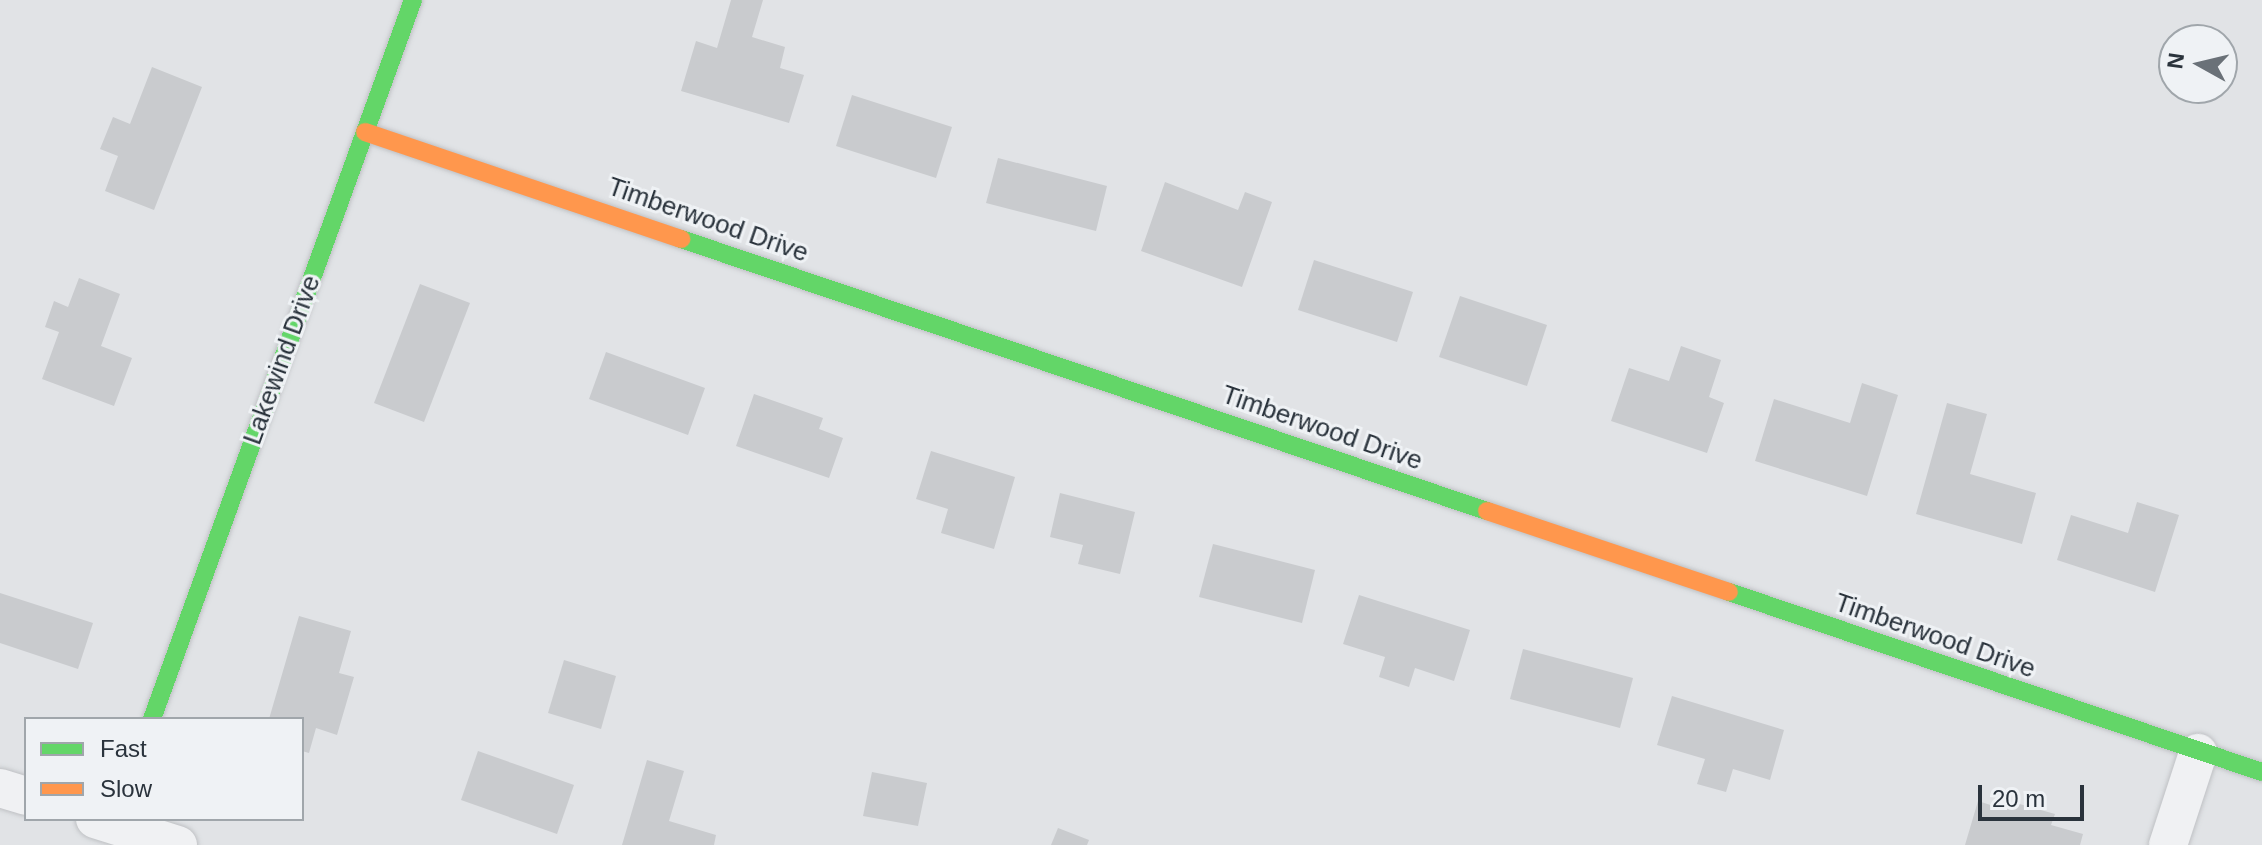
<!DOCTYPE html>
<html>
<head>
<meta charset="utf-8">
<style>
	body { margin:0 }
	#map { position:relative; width:2262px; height:845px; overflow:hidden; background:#e1e3e6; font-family:Arial,sans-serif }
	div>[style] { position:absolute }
	.building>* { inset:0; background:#c9cbce }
	.roads { filter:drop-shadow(0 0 2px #bfc1c4) drop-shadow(0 0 2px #bfc1c4) }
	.street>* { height:38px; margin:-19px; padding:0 19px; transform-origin:19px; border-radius:19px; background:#f0f1f3 }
	.fast>* { height:18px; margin:-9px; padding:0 9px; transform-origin:9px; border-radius:9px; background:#63d668 }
	.slow>* { height:18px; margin:-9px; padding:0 9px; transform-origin:9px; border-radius:9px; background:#ff974d }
	span { translate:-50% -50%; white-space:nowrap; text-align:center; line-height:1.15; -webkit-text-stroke:6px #eff2f5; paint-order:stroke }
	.street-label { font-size:26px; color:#2a333c }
	.legend { position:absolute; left:24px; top:717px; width:280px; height:104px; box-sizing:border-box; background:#eff2f5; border:2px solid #a0a6ab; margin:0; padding:10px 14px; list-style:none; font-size:24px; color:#2a333c }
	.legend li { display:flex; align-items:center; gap:16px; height:40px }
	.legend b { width:40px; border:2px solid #a0a6ab }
	.north { position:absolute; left:2158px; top:24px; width:80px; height:80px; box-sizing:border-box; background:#eff2f5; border:2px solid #a0a6ab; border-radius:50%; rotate:278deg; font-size:22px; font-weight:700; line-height:32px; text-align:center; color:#2a333c }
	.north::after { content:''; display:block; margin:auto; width:28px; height:36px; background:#6a7178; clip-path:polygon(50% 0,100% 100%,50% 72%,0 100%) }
	.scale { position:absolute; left:1978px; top:785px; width:106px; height:36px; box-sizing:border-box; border:4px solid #2a333c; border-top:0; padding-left:10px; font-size:24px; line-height:28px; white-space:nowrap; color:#2a333c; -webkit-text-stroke:6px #eff2f5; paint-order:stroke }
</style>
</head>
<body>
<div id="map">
	<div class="building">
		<div style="clip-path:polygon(731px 0,763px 0,752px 37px,785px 47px,780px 68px,804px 75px,789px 123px,681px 91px,696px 41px,717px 48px)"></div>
		<div style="clip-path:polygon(152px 67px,202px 87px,154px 210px,105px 191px,118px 156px,100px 149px,113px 117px,130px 124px)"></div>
		<div style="clip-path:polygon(852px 95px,952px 127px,936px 178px,836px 146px)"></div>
		<div style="clip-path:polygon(998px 158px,1107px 186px,1096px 231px,986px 203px)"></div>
		<div style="clip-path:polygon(1165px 182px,1238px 210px,1245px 192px,1272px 202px,1242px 287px,1141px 251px)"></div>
		<div style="clip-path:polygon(1314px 260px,1413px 292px,1397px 342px,1298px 310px)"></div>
		<div style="clip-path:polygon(79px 278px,120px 294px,101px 346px,132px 358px,114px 406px,42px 379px,59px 332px,45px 327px,54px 301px,68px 307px)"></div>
		<div style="clip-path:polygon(420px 284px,470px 303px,424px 422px,374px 403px)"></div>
		<div style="clip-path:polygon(1460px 296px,1547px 325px,1527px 386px,1439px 357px)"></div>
		<div style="clip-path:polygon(1681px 346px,1721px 360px,1709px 397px,1724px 403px,1707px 453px,1611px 421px,1629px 368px,1669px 381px)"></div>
		<div style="clip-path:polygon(606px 352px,705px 388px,688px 435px,589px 399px)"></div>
		<div style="clip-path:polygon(1862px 383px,1898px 395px,1867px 496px,1755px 461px,1774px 399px,1850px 423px)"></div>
		<div style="clip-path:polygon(754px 394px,823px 418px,819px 429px,843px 438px,829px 478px,736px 446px)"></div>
		<div style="clip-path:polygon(1947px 403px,1987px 414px,1970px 474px,2036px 493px,2022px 544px,1916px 514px)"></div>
		<div style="clip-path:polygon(931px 451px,1015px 477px,994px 549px,941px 533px,948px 509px,916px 499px)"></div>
		<div style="clip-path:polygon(1060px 493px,1135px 512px,1120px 574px,1078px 564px,1083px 545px,1050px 537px)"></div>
		<div style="clip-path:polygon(2137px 502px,2179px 515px,2155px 592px,2057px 560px,2071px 515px,2128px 533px)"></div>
		<div style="clip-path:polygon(1213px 544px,1315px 570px,1302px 623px,1199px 597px)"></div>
		<div style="clip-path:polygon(0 593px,93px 623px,78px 669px,0 643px)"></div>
		<div style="clip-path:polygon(1359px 595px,1470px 630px,1454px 681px,1415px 668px,1409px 687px,1379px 677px,1385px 657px,1343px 644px)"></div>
		<div style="clip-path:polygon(299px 616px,351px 631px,339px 673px,354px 677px,337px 735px,316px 728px,309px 753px,302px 751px,302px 719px,269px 719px)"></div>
		<div style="clip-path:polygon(1523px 649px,1633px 678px,1620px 728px,1510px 699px)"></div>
		<div style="clip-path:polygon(564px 660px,616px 676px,601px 729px,548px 713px)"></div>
		<div style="clip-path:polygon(1672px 696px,1784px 730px,1770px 780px,1733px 769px,1726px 792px,1697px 784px,1705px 759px,1657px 745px)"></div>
		<div style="clip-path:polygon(478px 751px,574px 785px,557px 834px,461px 800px)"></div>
		<div style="clip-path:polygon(647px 760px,684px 771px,669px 821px,716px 835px,714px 845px,622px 845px)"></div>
		<div style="clip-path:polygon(872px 772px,927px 783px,918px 826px,863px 816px)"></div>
		<div style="clip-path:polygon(2005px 800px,2055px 814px,2051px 825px,2083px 834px,2080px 845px,1965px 845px,1978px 801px,2003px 809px)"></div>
		<div style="clip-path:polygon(1058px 828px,1089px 840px,1087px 845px,1051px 845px)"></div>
	</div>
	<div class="roads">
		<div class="street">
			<div style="left:0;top:788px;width:27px;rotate:17deg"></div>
			<div style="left:95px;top:819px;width:87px;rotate:17.4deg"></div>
			<div style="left:2168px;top:845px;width:97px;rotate:-71.9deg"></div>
		</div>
		<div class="fast">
			<div style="left:681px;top:239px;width:851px;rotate:18.65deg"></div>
			<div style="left:1729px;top:592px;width:563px;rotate:18.66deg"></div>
			<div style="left:152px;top:719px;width:765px;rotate:-70.05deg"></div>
		</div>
		<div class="slow">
			<div style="left:365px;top:132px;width:334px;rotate:18.7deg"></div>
			<div style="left:1487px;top:511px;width:255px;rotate:18.5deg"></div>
		</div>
	</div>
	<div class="street-label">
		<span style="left:708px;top:220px;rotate:19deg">Timberwood Drive</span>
		<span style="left:282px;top:360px;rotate:-70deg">Lakewind Drive</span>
		<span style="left:1322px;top:428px;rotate:19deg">Timberwood Drive</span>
		<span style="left:1935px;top:636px;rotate:19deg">Timberwood Drive</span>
	</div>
	<ul class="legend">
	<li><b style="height:10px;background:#63d668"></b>Fast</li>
	<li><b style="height:10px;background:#ff974d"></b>Slow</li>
	</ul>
	<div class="north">N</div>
	<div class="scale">20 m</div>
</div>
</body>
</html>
